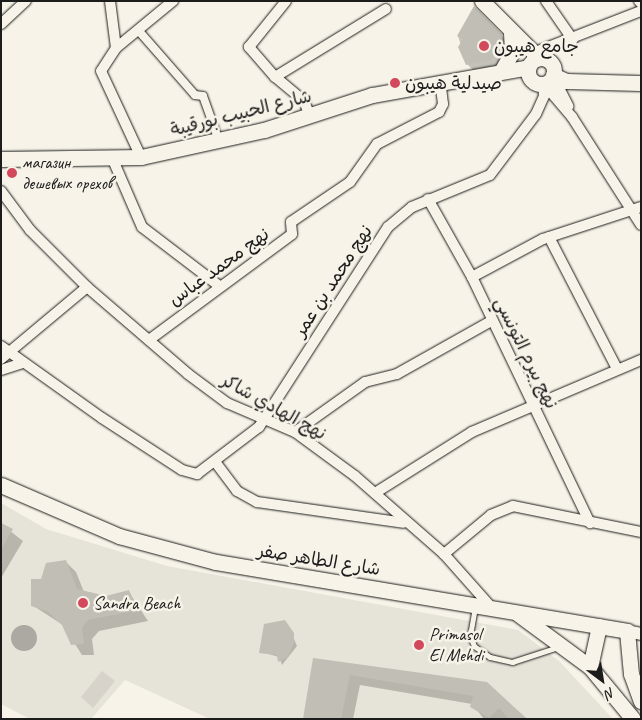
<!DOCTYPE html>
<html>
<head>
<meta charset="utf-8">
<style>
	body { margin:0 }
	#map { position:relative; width:642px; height:720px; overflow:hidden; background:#f7f3e8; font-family:Caveat,"Playpen Sans Arabic",sans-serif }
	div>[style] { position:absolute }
	.built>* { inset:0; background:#e6e3d9 }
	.green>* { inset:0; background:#d7d3cb }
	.water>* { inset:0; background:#aca9a2 }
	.round { border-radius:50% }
	.shadow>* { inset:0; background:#0003 }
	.building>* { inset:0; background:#c0beb5 }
	.roads { filter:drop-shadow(0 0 1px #1c1c1c) drop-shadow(0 0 1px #1c1c1c) }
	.service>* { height:5px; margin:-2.5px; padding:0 2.5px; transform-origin:2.5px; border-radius:2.5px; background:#f7f3e8 }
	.pedestrian>* { height:8px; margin:-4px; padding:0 4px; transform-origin:4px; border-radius:4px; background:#f7f3e8 }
	.minor>* { height:10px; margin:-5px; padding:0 5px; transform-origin:5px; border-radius:5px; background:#f7f3e8 }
	.tertiary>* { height:12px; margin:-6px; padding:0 6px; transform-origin:6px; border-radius:6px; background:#f7f3e8 }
	.secondary>* { height:15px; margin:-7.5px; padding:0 7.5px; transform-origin:7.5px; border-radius:7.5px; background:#f7f3e8 }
	.secondary>.ring { margin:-7.5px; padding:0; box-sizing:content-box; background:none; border:15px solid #f7f3e8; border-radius:50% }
	.dots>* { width:14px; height:14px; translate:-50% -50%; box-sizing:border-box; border:2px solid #f7f3e8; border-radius:50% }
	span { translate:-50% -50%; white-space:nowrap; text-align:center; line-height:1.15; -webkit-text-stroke:5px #f7f3e8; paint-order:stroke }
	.poi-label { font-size:18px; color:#1c1c1c }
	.left { translate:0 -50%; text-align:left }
	.street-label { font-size:18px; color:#1c1c1c }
	.frame { position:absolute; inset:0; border:2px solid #1c1c1c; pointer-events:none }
	.north { position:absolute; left:577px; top:655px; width:50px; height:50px; -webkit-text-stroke:4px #f7f3e8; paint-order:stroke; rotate:149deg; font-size:14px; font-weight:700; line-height:20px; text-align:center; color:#1c1c1c }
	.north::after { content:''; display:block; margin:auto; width:18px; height:22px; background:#1c1c1c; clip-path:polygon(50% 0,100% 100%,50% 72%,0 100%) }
</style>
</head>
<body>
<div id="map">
	<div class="built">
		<div style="clip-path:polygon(1px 503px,46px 529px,167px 566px,518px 630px,559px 661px,613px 719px,210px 719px,125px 680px,91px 719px,30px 719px,1px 704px)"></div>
	</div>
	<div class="green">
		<div style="clip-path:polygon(102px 671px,115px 681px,93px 708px,81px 697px)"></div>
	</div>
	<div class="water">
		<div class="round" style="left:11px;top:625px;width:26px;height:26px"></div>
	</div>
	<div class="shadow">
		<div style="clip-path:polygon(475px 8px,508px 42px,498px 66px,474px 71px,467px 64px,458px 36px)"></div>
		<div style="clip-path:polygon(1px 524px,23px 541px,1px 578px)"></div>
		<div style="clip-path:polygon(65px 561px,76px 572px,84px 592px,106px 597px,128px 591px,148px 621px,99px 631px,92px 639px,94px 655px,82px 655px,63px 625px,32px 605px,42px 580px)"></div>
		<div style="clip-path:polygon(288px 625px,297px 646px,282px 665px,279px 657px,261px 652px)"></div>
		<div style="clip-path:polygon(314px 659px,486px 683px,527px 719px,484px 719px,472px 704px,360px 685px,353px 719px,304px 719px)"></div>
	</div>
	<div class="building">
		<div style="clip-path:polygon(474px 6px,502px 34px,502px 42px,491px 60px,466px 65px,458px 47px,463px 39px,457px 36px)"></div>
		<div style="clip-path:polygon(1px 523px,13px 529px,1px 549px)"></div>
		<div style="clip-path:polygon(66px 560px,77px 589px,106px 596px,129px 590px,138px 610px,88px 620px,82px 628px,84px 644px,71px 645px,62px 625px,47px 611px,31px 606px,31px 579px,41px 579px,46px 563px)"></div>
		<div style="clip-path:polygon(285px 620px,294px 633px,294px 642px,288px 657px,278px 662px,277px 655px,259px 653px,264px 624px)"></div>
		<div style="clip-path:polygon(313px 658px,487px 682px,527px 719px,509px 719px,499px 708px,489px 718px,470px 707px,473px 696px,350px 675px,341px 719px,303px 719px)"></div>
	</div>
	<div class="roads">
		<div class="service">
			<div style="left:475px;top:607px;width:29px;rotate:100deg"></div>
			<div style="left:470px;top:636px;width:11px;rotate:68deg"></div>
			<div style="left:474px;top:646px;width:19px;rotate:35deg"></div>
			<div style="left:490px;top:657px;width:23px;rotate:13deg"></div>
			<div style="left:512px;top:662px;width:48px;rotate:-18.1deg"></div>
		</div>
		<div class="pedestrian">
			<div style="left:138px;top:30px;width:86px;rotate:48.8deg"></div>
			<div style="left:195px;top:95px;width:8px;rotate:7deg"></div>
			<div style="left:203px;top:96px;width:48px;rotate:70.4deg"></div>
		</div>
		<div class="minor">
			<div style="left:110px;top:1px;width:47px;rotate:82.7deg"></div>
			<div style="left:116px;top:48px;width:27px;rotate:123deg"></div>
			<div style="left:101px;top:71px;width:95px;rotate:65.1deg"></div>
			<div style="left:546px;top:1px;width:47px;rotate:55.3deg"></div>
			<div style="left:639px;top:1px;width:3px;rotate:45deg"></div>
			<div style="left:1px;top:24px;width:34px;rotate:-43deg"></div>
			<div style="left:116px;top:48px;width:74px;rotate:-39.5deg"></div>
			<div style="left:533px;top:53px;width:116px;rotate:-21.3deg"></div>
			<div style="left:553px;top:76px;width:34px;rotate:63deg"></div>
			<div style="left:275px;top:77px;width:40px;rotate:-131deg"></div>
			<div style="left:249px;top:47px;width:59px;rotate:-51.2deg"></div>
			<div style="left:543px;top:83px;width:45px;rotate:49.5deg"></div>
			<div style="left:572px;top:117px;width:128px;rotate:57.4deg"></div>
			<div style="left:310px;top:116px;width:16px;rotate:-112deg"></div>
			<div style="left:304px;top:101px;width:38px;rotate:-140deg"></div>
			<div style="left:275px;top:77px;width:130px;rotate:-31.5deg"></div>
			<div style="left:113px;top:160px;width:73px;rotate:66.6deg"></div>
			<div style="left:142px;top:227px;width:96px;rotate:37.3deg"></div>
			<div style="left:1px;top:191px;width:49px;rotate:53.4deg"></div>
			<div style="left:30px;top:230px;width:81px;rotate:45deg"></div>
			<div style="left:87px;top:287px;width:133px;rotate:40.7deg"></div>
			<div style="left:188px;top:374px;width:49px;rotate:36.6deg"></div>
			<div style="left:227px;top:403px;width:74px;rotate:23.1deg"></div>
			<div style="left:295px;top:432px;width:74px;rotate:36.3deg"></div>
			<div style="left:355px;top:476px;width:118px;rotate:41.2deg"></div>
			<div style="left:444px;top:554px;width:71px;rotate:48.4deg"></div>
			<div style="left:428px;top:199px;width:90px;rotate:60.6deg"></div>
			<div style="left:472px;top:277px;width:273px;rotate:64.4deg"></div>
			<div style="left:549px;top:237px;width:148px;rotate:62.7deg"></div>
			<div style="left:472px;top:277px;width:81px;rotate:-28.2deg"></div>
			<div style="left:543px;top:239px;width:103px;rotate:-18.1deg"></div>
			<div style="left:149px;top:340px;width:178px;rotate:-36.5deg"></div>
			<div style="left:292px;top:234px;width:12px;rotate:-95deg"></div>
			<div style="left:291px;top:222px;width:71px;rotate:-34.1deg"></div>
			<div style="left:350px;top:182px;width:47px;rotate:-54.6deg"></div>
			<div style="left:377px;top:144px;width:70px;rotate:-27.3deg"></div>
			<div style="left:439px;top:112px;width:9px;rotate:-63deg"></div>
			<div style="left:443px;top:104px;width:23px;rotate:-97deg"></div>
			<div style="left:1px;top:346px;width:124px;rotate:35.5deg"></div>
			<div style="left:102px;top:418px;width:95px;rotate:33deg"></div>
			<div style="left:182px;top:470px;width:16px;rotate:15deg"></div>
			<div style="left:197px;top:474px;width:78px;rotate:-37.2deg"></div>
			<div style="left:259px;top:427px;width:238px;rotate:-57.2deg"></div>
			<div style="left:388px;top:227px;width:31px;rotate:-40deg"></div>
			<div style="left:412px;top:207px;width:84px;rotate:-22.3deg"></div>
			<div style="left:490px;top:175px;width:76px;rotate:-53deg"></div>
			<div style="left:536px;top:114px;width:20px;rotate:-66deg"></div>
			<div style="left:544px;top:96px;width:13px;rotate:-94deg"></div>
			<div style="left:1px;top:359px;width:112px;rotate:-39.9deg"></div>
			<div style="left:1px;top:370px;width:22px;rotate:-18deg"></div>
			<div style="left:295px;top:432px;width:86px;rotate:-35.5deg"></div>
			<div style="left:365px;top:382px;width:33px;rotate:-14deg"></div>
			<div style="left:397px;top:374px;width:108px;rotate:-29.4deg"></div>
			<div style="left:216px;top:463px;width:35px;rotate:53deg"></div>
			<div style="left:237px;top:491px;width:23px;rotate:29deg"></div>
			<div style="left:257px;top:502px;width:148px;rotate:8.1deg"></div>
			<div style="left:375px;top:493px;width:115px;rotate:-32.2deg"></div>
			<div style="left:472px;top:432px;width:184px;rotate:-23.1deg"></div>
			<div style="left:444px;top:554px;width:61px;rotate:-39.7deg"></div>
			<div style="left:491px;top:515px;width:24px;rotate:-22deg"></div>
			<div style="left:513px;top:506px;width:131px;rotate:11.5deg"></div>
		</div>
		<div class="tertiary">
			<div style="left:627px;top:631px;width:14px;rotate:12deg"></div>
		</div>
		<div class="secondary">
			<div style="left:482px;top:1px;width:81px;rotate:45deg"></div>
			<div class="ring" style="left:528px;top:58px;width:11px;height:11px"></div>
			<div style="left:502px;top:70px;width:21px;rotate:-61deg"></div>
			<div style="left:512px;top:52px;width:19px;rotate:-93deg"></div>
			<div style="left:553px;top:75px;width:14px;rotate:25deg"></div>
			<div style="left:566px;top:81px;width:75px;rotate:1.5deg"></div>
			<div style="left:1px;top:159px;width:140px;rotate:-0.8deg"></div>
			<div style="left:141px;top:157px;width:126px;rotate:-12.4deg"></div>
			<div style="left:264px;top:130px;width:114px;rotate:-18deg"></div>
			<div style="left:372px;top:95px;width:159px;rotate:-10.1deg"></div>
			<div style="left:1px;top:485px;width:129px;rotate:23.4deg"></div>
			<div style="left:119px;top:536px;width:100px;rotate:15deg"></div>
			<div style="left:216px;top:562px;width:417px;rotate:9.5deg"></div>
			<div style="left:627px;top:631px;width:43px;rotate:84.7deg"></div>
			<div style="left:631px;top:674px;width:29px;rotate:70deg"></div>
			<div style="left:518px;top:614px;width:89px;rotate:36.4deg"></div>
			<div style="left:590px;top:667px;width:67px;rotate:50.4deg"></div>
			<div style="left:590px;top:667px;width:42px;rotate:-77.6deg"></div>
		</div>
	</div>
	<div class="dots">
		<div style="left:484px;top:46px;background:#d1495b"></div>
		<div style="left:395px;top:83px;background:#d1495b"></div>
		<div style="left:12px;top:173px;background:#d1495b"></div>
		<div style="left:83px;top:603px;background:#d1495b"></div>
		<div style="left:419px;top:645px;background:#d1495b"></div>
	</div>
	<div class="poi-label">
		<span class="left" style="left:494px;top:46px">جامع هيبون</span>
		<span class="left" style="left:405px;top:83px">صيدلية هيبون</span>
		<span class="left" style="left:22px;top:173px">магазин<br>дешевых орехов</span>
		<span class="left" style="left:93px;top:603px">Sandra Beach</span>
		<span class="left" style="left:429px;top:645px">Primasol<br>El Mehdi</span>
	</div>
	<div class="street-label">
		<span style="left:241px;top:113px;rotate:-14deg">شارع الحبيب بورقيبة</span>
		<span style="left:219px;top:267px;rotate:-36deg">نهج محمد عباس</span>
		<span style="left:333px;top:281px;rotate:-57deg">نهج محمد بن عمر</span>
		<span style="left:526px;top:353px;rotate:64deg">نهج بيرم التونسي</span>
		<span style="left:274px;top:407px;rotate:29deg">نهج الهادي شاكر</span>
		<span style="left:319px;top:560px;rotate:9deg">شارع الطاهر صفر</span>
	</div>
	<div class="frame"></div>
	<div class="north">N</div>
</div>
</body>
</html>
